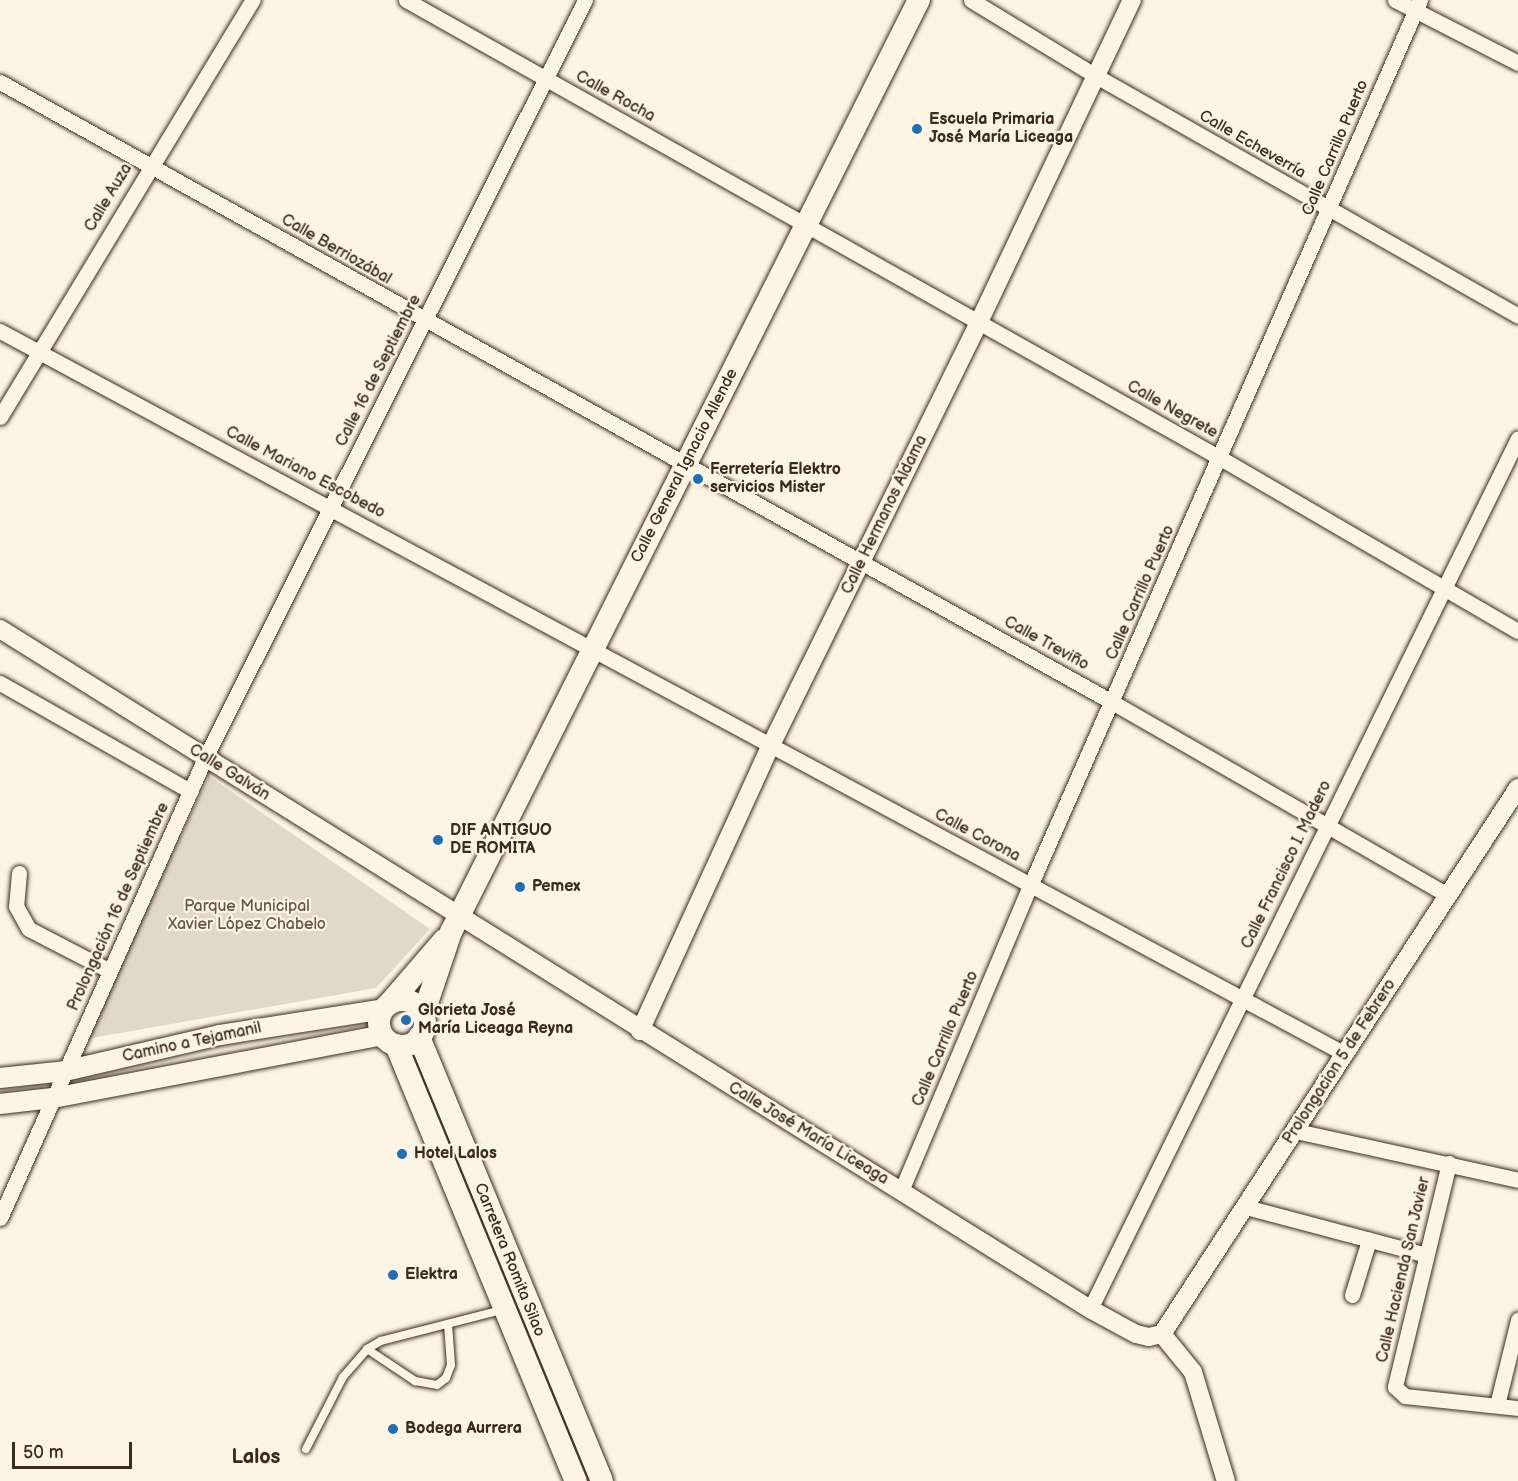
<!DOCTYPE html>
<html>
<head>
<meta charset="utf-8">
<style>
	body { margin:0 }
	#map { position:relative; width:1518px; height:1481px; overflow:hidden; background:#fcf5e5; font-family:"Balsamiq Sans",sans-serif }
	div>[style] { position:absolute }
	.green>* { inset:0; background:#e0d8c8 }
	.roads { filter:drop-shadow(0 0 2px #3b2a1e) drop-shadow(0 0 2px #3b2a1e) }
	.service>* { height:8px; margin:-4px; padding:0 4px; transform-origin:4px; border-radius:4px; background:#fcf5e5 }
	.minor>* { height:15px; margin:-7.5px; padding:0 7.5px; transform-origin:7.5px; border-radius:7.5px; background:#fcf5e5 }
	.tertiary>* { height:18px; margin:-9px; padding:0 9px; transform-origin:9px; border-radius:9px; background:#fcf5e5 }
	.secondary>* { height:20px; margin:-10px; padding:0 10px; transform-origin:10px; border-radius:10px; background:#fcf5e5 }
	.primary>* { height:22px; margin:-11px; padding:0 11px; transform-origin:11px; border-radius:11px; background:#fcf5e5 }
	.primary>.ring { margin:-11px; padding:0; box-sizing:content-box; background:none; border:22px solid #fcf5e5; border-radius:50% }
	.dots>* { width:16px; height:16px; translate:-50% -50%; box-sizing:border-box; border:3px solid #fcf5e5; border-radius:50% }
	span { translate:-50% -50%; white-space:nowrap; text-align:center; line-height:1.15; -webkit-text-stroke:4.5px #fcf5e5; paint-order:stroke }
	.street-label { font-size:16px; color:#3b2a1e }
	.poi-label { font-size:16px; color:#3b2a1e; font-weight:700 }
	.left { translate:0 -50%; text-align:left }
	.park-label { font-size:16px; color:#645648 }
	.quarter-label { font-size:20px; color:#3b2a1e; font-weight:700 }
	.scale { position:absolute; left:12px; top:1442px; width:120px; height:27px; box-sizing:border-box; border:3px solid #3b2a1e; border-top:0; padding-left:8px; font-size:18px; line-height:21px; white-space:nowrap; color:#3b2a1e; -webkit-text-stroke:4px #fcf5e5; paint-order:stroke }
</style>
</head>
<body>
<div id="map">
	<div class="green">
		<div style="clip-path:polygon(209px 776px,430px 929px,376px 988px,86px 1039px)"></div>
	</div>
	<div class="roads">
		<div class="service">
			<div style="left:367px;top:1349px;width:58px;rotate:33.7deg"></div>
			<div style="left:415px;top:1381px;width:22px;rotate:10deg"></div>
			<div style="left:437px;top:1385px;width:11px;rotate:-38deg"></div>
			<div style="left:446px;top:1378px;width:14px;rotate:-69deg"></div>
			<div style="left:451px;top:1365px;width:41px;rotate:-94.2deg"></div>
			<div style="left:306px;top:1449px;width:81px;rotate:-62.8deg"></div>
			<div style="left:343px;top:1377px;width:37px;rotate:-49deg"></div>
			<div style="left:367px;top:1349px;width:16px;rotate:-30deg"></div>
			<div style="left:381px;top:1341px;width:125px;rotate:-14.4deg"></div>
		</div>
		<div class="minor">
			<div style="left:406px;top:0;width:936px;rotate:29.36deg"></div>
			<div style="left:1222px;top:459px;width:342px;rotate:30.2deg"></div>
			<div style="left:971px;top:0;width:146px;rotate:31.3deg"></div>
			<div style="left:1096px;top:76px;width:485px;rotate:29.6deg"></div>
			<div style="left:1395px;top:0;width:138px;rotate:27.1deg"></div>
			<div style="left:0;top:82px;width:1273px;rotate:29.14deg"></div>
			<div style="left:1112px;top:702px;width:387px;rotate:29.9deg"></div>
			<div style="left:0;top:331px;width:1527px;rotate:28.26deg"></div>
			<div style="left:0;top:417px;width:488px;rotate:-58.8deg"></div>
			<div style="left:0;top:683px;width:219px;rotate:29.6deg"></div>
			<div style="left:19px;top:873px;width:33px;rotate:95deg"></div>
			<div style="left:16px;top:906px;width:26px;rotate:61deg"></div>
			<div style="left:29px;top:929px;width:91px;rotate:27.4deg"></div>
			<div style="left:1296px;top:1131px;width:227px;rotate:12.4deg"></div>
			<div style="left:1449px;top:1163px;width:230px;rotate:103.6deg"></div>
			<div style="left:1395px;top:1387px;width:13px;rotate:42deg"></div>
			<div style="left:1405px;top:1396px;width:114px;rotate:6.1deg"></div>
			<div style="left:901px;top:1191px;width:331px;rotate:-67.1deg"></div>
			<div style="left:1030px;top:886px;width:968px;rotate:-66.24deg"></div>
			<div style="left:1246px;top:1207px;width:186px;rotate:14.9deg"></div>
			<div style="left:0;top:1218px;width:504px;rotate:-65.98deg"></div>
			<div style="left:205px;top:758px;width:848px;rotate:-63.37deg"></div>
			<div style="left:1352px;top:1295px;width:58px;rotate:-72.8deg"></div>
			<div style="left:1090px;top:1309px;width:970px;rotate:-63.83deg"></div>
			<div style="left:1497px;top:1405px;width:88px;rotate:-76.1deg"></div>
		</div>
		<div class="tertiary">
			<div style="left:0;top:629px;width:1285px;rotate:31.96deg"></div>
			<div style="left:1090px;top:1309px;width:52px;rotate:28.5deg"></div>
			<div style="left:1136px;top:1334px;width:13px;rotate:13deg"></div>
			<div style="left:1149px;top:1337px;width:13px;rotate:-13deg"></div>
			<div style="left:640px;top:1031px;width:315px;rotate:-65.4deg"></div>
			<div style="left:771px;top:745px;width:471px;rotate:-63.8deg"></div>
			<div style="left:979px;top:322px;width:357px;rotate:-64.6deg"></div>
			<div style="left:1162px;top:1334px;width:652px;rotate:-56.9deg"></div>
			<div style="left:1162px;top:1334px;width:49px;rotate:50.8deg"></div>
			<div style="left:1193px;top:1372px;width:114px;rotate:73.2deg"></div>
		</div>
		<div class="secondary">
			<div style="left:0;top:1078px;width:65px;rotate:-6.1deg"></div>
			<div style="left:65px;top:1071px;width:159px;rotate:-13.1deg"></div>
			<div style="left:220px;top:1035px;width:166px;rotate:-9deg"></div>
			<div style="left:0;top:1104px;width:53px;rotate:-6.5deg"></div>
			<div style="left:53px;top:1098px;width:335px;rotate:-10.8deg"></div>
		</div>
		<div class="primary">
			<div class="ring" style="left:379px;top:1000px;width:24px;height:24px"></div>
			<div style="left:389px;top:1004px;width:84px;rotate:-49.3deg"></div>
			<div style="left:423px;top:1015px;width:88px;rotate:-71.4deg"></div>
			<div style="left:451px;top:932px;width:1043px;rotate:-63.34deg"></div>
			<div style="left:419px;top:1037px;width:480px;rotate:67.6deg"></div>
			<div style="left:396px;top:1045px;width:472px;rotate:67.6deg"></div>
		</div>
	</div>
	<div class="dots">
		<div style="left:917px;top:129px;background:#1f6fb2"></div>
		<div style="left:698px;top:479px;background:#1f6fb2"></div>
		<div style="left:438px;top:840px;background:#1f6fb2"></div>
		<div style="left:520px;top:887px;background:#1f6fb2"></div>
		<div style="left:406px;top:1020px;background:#1f6fb2"></div>
		<div style="left:402px;top:1154px;background:#1f6fb2"></div>
		<div style="left:393px;top:1275px;background:#1f6fb2"></div>
		<div style="left:393px;top:1429px;background:#1f6fb2"></div>
	</div>
	<div class="street-label">
		<span style="left:615px;top:97px;rotate:29deg">Calle Rocha</span>
		<span style="left:1252px;top:145px;rotate:30deg">Calle Echeverría</span>
		<span style="left:1336px;top:148px;rotate:-67deg">Calle Carrillo Puerto</span>
		<span style="left:109px;top:198px;rotate:-59deg">Calle Auza</span>
		<span style="left:336px;top:250px;rotate:30deg">Calle Berriozábal</span>
		<span style="left:379px;top:371px;rotate:-63deg">Calle 16 de Septiembre</span>
		<span style="left:1172px;top:410px;rotate:29deg">Calle Negrete</span>
		<span style="left:685px;top:466px;rotate:-63deg">Calle General Ignacio Allende</span>
		<span style="left:305px;top:473px;rotate:28deg">Calle Mariano Escobedo</span>
		<span style="left:885px;top:515px;rotate:-64deg">Calle Hermanos Aldama</span>
		<span style="left:1141px;top:593px;rotate:-66deg">Calle Carrillo Puerto</span>
		<span style="left:1046px;top:644px;rotate:29deg">Calle Treviño</span>
		<span style="left:229px;top:773px;rotate:32deg">Calle Galván</span>
		<span style="left:977px;top:836px;rotate:28deg">Calle Corona</span>
		<span style="left:1287px;top:865px;rotate:-64deg">Calle Francisco I. Madero</span>
		<span style="left:119px;top:907px;rotate:-66deg">Prolongación 16 de Septiembre</span>
		<span style="left:946px;top:1039px;rotate:-67deg">Calle Carrillo Puerto</span>
		<span style="left:192px;top:1043px;rotate:-12deg">Camino a Tejamanil</span>
		<span style="left:1340px;top:1062px;rotate:-57deg">Prolongacion 5 de Febrero</span>
		<span style="left:808px;top:1134px;rotate:31deg">Calle José María Liceaga</span>
		<span style="left:509px;top:1260px;rotate:68deg">Carretera Romita Silao</span>
		<span style="left:1404px;top:1270px;rotate:-77deg">Calle Hacienda San Javier</span>
	</div>
	<div class="poi-label">
		<span class="left" style="left:929px;top:129px">Escuela Primaria<br>José María Liceaga</span>
		<span class="left" style="left:710px;top:479px">Ferretería Elektro<br>servicios Mister</span>
		<span class="left" style="left:450px;top:840px">DIF ANTIGUO<br>DE ROMITA</span>
		<span class="left" style="left:532px;top:887px">Pemex</span>
		<span class="left" style="left:418px;top:1020px">Glorieta José<br>María Liceaga Reyna</span>
		<span class="left" style="left:414px;top:1154px">Hotel Lalos</span>
		<span class="left" style="left:405px;top:1275px">Elektra</span>
		<span class="left" style="left:405px;top:1429px">Bodega Aurrera</span>
	</div>
	<div class="park-label">
		<span style="left:247px;top:916px">Parque Municipal<br>Xavier López Chabelo</span>
	</div>
	<div class="quarter-label">
		<span style="left:256px;top:1457px">Lalos</span>
	</div>
	<div class="scale">50 m</div>
</div>
</body>
</html>
